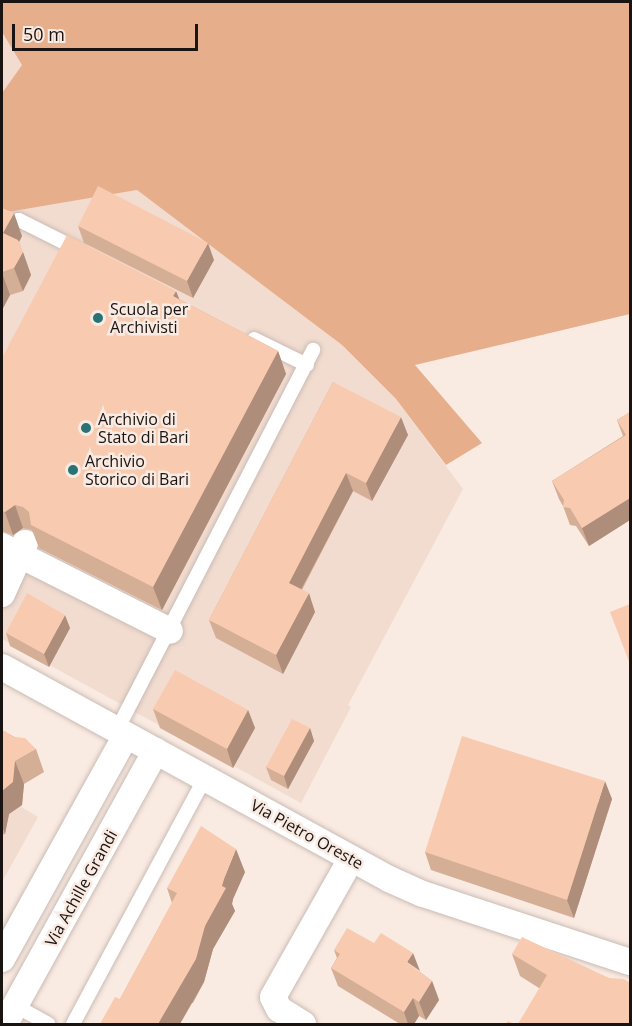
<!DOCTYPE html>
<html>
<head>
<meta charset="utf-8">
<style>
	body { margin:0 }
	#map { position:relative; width:632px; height:1026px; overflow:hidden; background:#f9eae2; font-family:"Open Sans",sans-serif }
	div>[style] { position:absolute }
	.built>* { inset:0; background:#f2dcd0 }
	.green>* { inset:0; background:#e7ae8c }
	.roads { filter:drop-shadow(0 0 2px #cabcb4) drop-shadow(0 0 2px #cabcb4) }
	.lane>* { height:14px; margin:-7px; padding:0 7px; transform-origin:7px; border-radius:7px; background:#fff }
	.street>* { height:26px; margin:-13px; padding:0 13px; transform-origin:13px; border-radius:13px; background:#fff }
	.wall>* { inset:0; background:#d5ae96 }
	.shaded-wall>* { inset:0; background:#ae8d7a }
	.building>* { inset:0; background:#f8caaf }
	.dots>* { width:16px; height:16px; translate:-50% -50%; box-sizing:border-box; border:3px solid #f9eae2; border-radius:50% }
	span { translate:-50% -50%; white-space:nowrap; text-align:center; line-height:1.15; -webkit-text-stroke:5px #f9eae2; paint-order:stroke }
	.poi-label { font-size:16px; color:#191412 }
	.left { translate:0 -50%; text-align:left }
	.street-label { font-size:16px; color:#191412 }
	.frame { position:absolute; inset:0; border:3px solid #191412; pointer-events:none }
	.scale { position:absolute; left:12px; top:24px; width:186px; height:27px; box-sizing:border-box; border:3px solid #191412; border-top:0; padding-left:8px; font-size:18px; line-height:21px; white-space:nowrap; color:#191412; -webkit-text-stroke:4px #f9eae2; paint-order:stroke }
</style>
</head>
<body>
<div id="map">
	<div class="built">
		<div style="clip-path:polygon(2px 32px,22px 65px,2px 93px)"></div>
		<div style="clip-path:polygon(137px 190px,342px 345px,396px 399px,463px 489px,348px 705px,351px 707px,301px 803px,2px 639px,2px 213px)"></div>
		<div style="clip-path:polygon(2px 739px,26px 778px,18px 793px,20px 806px,38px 817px,2px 882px)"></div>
	</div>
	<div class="green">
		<div style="clip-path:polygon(2px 2px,630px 2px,630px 314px,415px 365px,482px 443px,446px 465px,396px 399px,342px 345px,137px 190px,2px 213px,2px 93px,22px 65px,2px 32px)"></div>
	</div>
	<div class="roads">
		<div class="lane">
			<div style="left:2px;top:223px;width:17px;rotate:-10deg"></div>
			<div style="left:19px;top:220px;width:67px;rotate:26.6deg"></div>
			<div style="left:254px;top:339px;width:59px;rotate:26.1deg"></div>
			<div style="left:117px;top:730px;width:428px;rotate:-62.7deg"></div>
			<div style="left:16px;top:1006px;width:37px;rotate:29deg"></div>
			<div style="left:73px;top:1024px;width:279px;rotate:-61.8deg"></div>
		</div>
		<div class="street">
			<div style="left:2px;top:546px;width:188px;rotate:26.8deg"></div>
			<div style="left:2px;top:594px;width:56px;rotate:-65.7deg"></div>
			<div style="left:2px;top:667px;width:441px;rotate:28.7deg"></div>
			<div style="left:389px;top:879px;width:37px;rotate:24deg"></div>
			<div style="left:423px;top:894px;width:218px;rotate:18.2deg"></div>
			<div style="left:2px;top:959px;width:256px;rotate:-61deg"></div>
			<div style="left:5px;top:1024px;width:312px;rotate:-61.1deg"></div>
			<div style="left:303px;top:1024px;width:28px;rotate:-148deg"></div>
			<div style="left:279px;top:1009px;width:13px;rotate:-117deg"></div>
			<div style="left:273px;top:997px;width:159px;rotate:-60.5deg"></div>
		</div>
	</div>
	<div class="wall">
		<div style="clip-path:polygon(2px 208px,22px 236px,19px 242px,31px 275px,23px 291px,10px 295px,2px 310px)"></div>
		<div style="clip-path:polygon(78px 226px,214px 260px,193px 298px,84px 243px)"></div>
		<div style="clip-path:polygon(179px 299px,278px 351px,286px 374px,162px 610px,39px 548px,32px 530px,23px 528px,13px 535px,2px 531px,2px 358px)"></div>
		<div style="clip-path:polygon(333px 382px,408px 435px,372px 501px,353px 491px,302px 590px,315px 612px,283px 674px,216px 638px,209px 620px)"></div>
		<div style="clip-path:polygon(630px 412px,630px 520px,589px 546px,576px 526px,570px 525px,563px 506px,559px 499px,552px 481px,623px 436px,617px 420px)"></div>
		<div style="clip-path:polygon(70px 628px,49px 667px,10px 646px,6px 633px)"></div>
		<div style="clip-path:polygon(153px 709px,248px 710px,255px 728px,233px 768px,160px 728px)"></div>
		<div style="clip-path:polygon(310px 728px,314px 741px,288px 789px,271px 780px,266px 767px)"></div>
		<div style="clip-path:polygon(2px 730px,36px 749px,44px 772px,24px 784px,22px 805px,9px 814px,5px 834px,2px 835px)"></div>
		<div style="clip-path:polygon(612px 799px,574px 918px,431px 870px,425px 852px)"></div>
		<div style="clip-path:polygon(245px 872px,233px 899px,232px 904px,235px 911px,213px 949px,204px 982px,193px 1003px,120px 999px,172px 903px,167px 888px)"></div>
		<div style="clip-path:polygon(334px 950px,420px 972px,432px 981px,439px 1000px,426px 1020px,419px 1016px,414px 1024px,400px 1024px,338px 986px,331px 968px,337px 958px)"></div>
		<div style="clip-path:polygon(512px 954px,609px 978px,539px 988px,520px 976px)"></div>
	</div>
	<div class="shaded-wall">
		<div style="clip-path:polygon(14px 213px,22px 236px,12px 256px,3px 233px)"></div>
		<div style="clip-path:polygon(208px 243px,214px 260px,193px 298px,187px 281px)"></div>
		<div style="clip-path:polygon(23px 252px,31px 275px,23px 291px,14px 268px)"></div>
		<div style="clip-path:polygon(2px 273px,10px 295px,2px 310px)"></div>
		<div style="clip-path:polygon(176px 291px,185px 313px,173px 296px)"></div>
		<div style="clip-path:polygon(278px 351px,286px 374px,162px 610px,153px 587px)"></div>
		<div style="clip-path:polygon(401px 417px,408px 435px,372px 501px,366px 483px)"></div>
		<div style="clip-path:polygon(346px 473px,353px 491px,295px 601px,289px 583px)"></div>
		<div style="clip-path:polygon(630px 498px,630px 520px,589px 546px,582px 528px)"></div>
		<div style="clip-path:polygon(15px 505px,23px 528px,13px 535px,5px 512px)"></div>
		<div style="clip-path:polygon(309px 593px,315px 612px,283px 674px,276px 655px)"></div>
		<div style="clip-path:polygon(65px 615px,70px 628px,49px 667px,44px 654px)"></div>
		<div style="clip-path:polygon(248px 710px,255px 728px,233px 768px,227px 749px)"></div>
		<div style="clip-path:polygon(310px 728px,314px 741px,288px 789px,284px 776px)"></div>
		<div style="clip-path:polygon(15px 761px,24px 784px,22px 805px,9px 814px,5px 834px,2px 826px,2px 791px)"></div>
		<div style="clip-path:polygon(605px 781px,612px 799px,574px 918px,567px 900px)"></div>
		<div style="clip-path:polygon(236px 849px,245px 872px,233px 899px,232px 904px,235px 911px,213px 949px,204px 982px,180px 1024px,158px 1024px,205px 926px)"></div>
		<div style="clip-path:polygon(413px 953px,420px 971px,407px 962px)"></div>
		<div style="clip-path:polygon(432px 981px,439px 1000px,426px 1020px,419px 1002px)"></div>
		<div style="clip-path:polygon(413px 998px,419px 1016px,414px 1024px,408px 1024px,404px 1012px)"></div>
	</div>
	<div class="building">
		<div style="clip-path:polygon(98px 186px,208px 243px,187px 281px,78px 226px)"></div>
		<div style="clip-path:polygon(2px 208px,14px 213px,3px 233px,18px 240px,23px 252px,14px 268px,2px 272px)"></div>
		<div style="clip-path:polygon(67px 235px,176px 291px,173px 296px,278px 351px,153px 587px,31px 525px,29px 512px,23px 507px,15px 505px,5px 512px,2px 511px,2px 358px)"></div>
		<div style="clip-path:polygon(333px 382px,401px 417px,366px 483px,346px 473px,289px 583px,309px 593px,276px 655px,209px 620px)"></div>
		<div style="clip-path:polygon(630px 412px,630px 498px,582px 528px,570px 508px,563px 507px,564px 500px,552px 481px,626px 435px,617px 420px)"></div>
		<div style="clip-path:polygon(27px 593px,65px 615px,44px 654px,6px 633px)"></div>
		<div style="clip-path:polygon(630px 604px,630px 664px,610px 612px)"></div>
		<div style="clip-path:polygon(175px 670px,248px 710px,227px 749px,153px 709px)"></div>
		<div style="clip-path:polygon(292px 719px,310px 728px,284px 776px,266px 767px)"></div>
		<div style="clip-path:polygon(2px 730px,14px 737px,25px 738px,36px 749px,15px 761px,13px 782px,2px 791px)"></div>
		<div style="clip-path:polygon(462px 736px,605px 781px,567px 900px,425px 852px)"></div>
		<div style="clip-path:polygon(201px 826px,236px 849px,225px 876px,222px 886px,226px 888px,205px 926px,196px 959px,158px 1024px,100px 1024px,115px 997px,120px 999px,177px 893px,167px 888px)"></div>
		<div style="clip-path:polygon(347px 928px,374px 943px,381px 933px,413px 953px,407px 962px,432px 981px,419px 1002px,413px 998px,404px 1012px,331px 968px,340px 954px,334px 950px)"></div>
		<div style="clip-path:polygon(522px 937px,609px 978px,624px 979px,630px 983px,630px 1024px,518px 1024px,547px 975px,512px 954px)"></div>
		<div style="clip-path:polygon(508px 1021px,514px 1024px,506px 1024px)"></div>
	</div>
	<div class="dots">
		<div style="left:98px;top:318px;background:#287373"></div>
		<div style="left:86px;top:428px;background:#287373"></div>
		<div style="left:73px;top:470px;background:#287373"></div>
	</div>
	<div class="poi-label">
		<span class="left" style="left:110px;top:318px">Scuola per<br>Archivisti</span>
		<span class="left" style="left:98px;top:428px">Archivio di<br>Stato di Bari</span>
		<span class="left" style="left:85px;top:470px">Archivio<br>Storico di Bari</span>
	</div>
	<div class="street-label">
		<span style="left:307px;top:834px;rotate:29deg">Via Pietro Oreste</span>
		<span style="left:81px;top:888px;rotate:-61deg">Via Achille Grandi</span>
	</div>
	<div class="frame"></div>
	<div class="scale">50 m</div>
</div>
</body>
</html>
